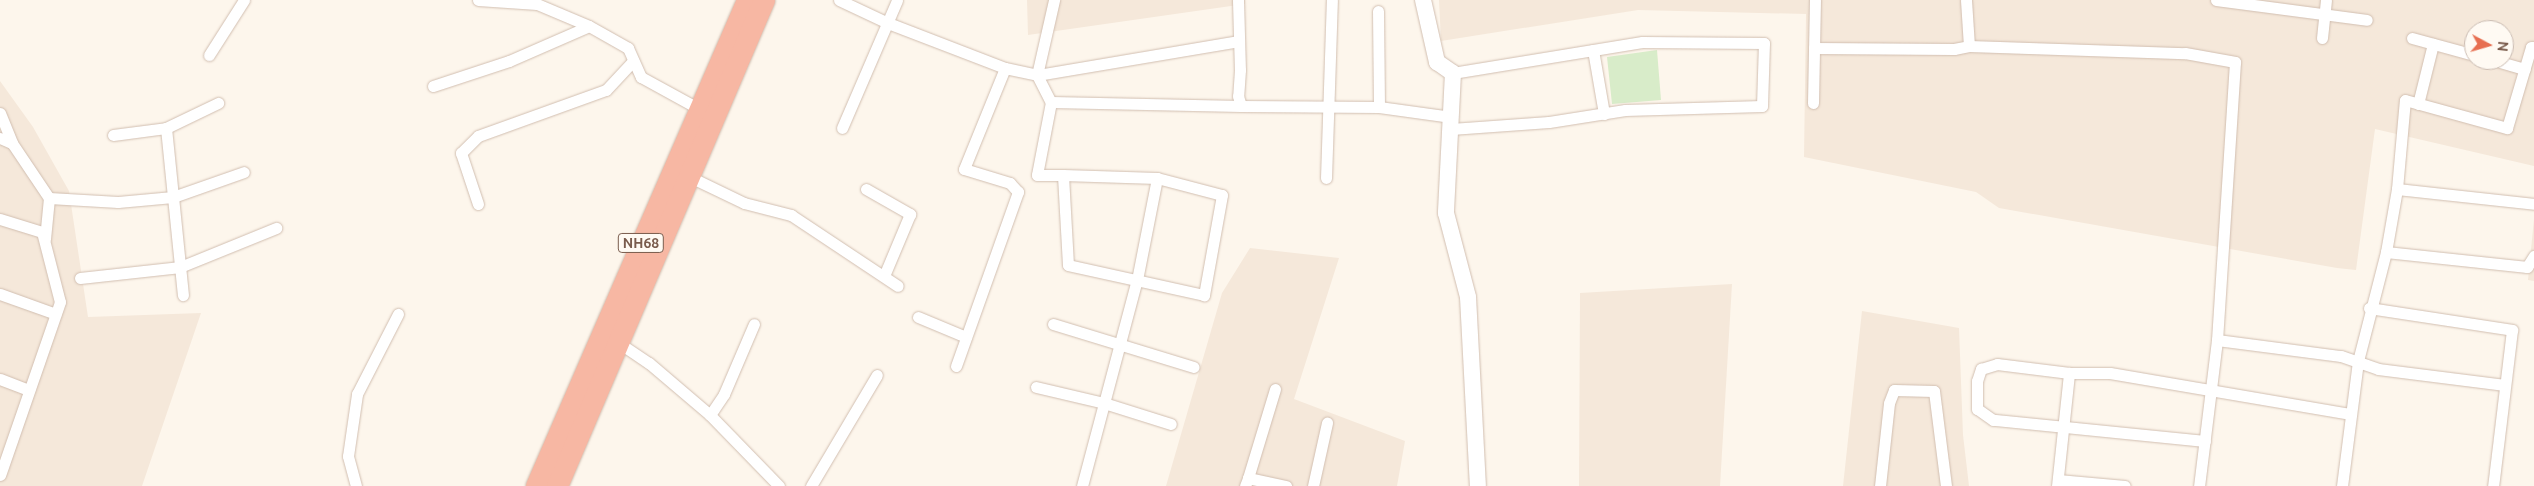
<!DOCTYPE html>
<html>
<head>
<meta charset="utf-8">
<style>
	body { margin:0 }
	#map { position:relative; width:2534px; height:486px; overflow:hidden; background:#fdf6ec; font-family:Ubuntu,sans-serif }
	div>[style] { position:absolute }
	.residential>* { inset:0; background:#f5e8da }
	.green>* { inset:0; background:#d8ecc9 }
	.roads { filter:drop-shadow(0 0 1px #d1beb0) drop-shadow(0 0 1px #d1beb0) }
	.street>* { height:11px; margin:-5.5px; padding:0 5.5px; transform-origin:5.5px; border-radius:5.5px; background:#fff }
	.secondary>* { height:16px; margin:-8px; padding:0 8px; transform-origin:8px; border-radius:8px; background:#fff }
	.highway>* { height:21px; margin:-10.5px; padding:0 10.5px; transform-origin:10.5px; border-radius:10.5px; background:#f7b7a3 }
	span { translate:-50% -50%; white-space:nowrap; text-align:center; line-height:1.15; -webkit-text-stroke:5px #fffaf3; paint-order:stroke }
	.shield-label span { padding:1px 4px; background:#fffaf3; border:1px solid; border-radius:4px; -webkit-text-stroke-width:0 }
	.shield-label { font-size:14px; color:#7a5c4d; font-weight:700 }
	.north { position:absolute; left:2464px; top:20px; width:50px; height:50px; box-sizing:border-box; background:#fffaf3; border:1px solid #cabbb1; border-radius:50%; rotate:96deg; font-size:14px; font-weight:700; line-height:20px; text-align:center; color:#7a5c4d }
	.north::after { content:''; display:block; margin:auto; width:18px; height:22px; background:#e76f51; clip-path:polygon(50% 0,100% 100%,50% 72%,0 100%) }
</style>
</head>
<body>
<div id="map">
	<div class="residential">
		<div style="clip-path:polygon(1027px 0,1245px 0,1245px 4px,1028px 35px)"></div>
		<div style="clip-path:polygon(evenodd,1439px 0,2534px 0,2534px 166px,2375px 129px,2356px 270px,2337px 268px,1999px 208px,1976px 192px,1804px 157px,1806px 14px,1638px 10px,1441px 41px,1439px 0,2474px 30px,2504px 30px,2504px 60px,2474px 60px,2474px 30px)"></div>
		<div style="clip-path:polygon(0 81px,33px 127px,69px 191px,88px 317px,201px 313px,142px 486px,0 486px)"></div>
		<div style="clip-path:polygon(2534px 219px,2534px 281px,2528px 280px)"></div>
		<div style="clip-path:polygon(1250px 248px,1339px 258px,1294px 399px,1405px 441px,1397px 486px,1166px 486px,1222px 293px)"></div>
		<div style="clip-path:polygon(1732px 284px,1720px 486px,1579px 486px,1580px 293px)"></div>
		<div style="clip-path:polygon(1862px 311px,1959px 328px,1963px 435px,1969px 486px,1843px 486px)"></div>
	</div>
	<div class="green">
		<div style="clip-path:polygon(1657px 50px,1661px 100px,1612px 104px,1607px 57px)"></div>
	</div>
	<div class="roads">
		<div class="street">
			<div style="left:478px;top:0;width:59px;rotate:3.9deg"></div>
			<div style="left:537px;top:4px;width:56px;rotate:22.9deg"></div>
			<div style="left:589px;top:26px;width:45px;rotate:29.4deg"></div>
			<div style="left:628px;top:48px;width:32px;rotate:66deg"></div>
			<div style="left:641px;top:77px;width:71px;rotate:28.7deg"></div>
			<div style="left:839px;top:0;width:54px;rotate:25.1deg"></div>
			<div style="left:888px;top:23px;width:125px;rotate:21deg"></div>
			<div style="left:1005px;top:68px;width:33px;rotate:12deg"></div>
			<div style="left:1037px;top:75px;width:77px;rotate:-77.2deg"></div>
			<div style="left:1238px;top:0;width:70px;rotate:88.4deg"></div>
			<div style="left:1240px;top:70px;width:26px;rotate:94deg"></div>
			<div style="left:1238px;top:96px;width:10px;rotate:73deg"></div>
			<div style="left:1241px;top:106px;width:138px;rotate:0.4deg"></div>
			<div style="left:1379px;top:107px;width:73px;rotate:7.9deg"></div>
			<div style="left:1966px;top:0;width:46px;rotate:86.3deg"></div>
			<div style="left:2216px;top:0;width:152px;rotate:7.5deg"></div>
			<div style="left:1378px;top:11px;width:96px;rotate:89.4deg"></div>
			<div style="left:2322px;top:38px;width:38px;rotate:-84deg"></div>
			<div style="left:2412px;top:38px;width:64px;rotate:15.3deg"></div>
			<div style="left:1239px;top:41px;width:205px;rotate:170.4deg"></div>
			<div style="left:1037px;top:75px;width:30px;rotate:63deg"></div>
			<div style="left:1051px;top:102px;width:190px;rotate:1.2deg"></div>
			<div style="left:1814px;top:48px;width:140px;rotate:0.4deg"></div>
			<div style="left:1954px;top:49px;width:15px;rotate:-11deg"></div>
			<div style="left:1969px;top:46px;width:216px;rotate:1.9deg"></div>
			<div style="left:2185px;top:53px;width:51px;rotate:10.2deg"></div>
			<div style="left:2235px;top:62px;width:279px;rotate:93.7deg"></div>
			<div style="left:2217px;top:340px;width:147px;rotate:97deg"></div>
			<div style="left:1593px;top:50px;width:65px;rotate:80.2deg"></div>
			<div style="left:209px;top:55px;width:65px;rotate:-57.5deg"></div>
			<div style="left:2493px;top:60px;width:33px;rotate:16deg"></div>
			<div style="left:433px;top:86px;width:80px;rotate:-18.2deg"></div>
			<div style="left:509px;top:61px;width:87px;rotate:-23.6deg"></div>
			<div style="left:1051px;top:102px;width:74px;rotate:100.9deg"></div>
			<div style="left:1037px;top:175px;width:26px"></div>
			<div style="left:1063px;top:175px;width:94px;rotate:1.8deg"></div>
			<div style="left:1157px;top:178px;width:67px;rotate:14.7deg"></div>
			<div style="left:1222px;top:195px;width:102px;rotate:100.2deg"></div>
			<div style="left:1204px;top:295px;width:139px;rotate:-167.6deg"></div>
			<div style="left:1068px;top:265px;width:90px;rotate:-93.2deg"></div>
			<div style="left:1813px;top:103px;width:103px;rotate:-88.9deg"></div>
			<div style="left:2418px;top:104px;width:62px;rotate:-76deg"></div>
			<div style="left:0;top:113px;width:32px;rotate:68deg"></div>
			<div style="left:166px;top:128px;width:168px;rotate:84.2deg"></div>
			<div style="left:842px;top:128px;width:139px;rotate:-66.7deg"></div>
			<div style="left:1451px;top:129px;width:98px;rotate:-4.1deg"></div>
			<div style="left:1549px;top:122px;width:77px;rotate:-9deg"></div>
			<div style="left:1625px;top:110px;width:137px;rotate:-1.7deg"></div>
			<div style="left:1762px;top:106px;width:63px;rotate:-88.2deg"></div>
			<div style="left:1764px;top:43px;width:122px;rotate:-179.5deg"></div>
			<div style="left:1642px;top:42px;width:192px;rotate:170.7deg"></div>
			<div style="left:113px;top:135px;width:53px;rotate:-7.5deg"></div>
			<div style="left:166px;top:128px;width:58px;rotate:-25.7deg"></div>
			<div style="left:0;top:138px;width:13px;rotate:23deg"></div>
			<div style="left:12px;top:143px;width:66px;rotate:56.1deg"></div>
			<div style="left:49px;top:198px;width:41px;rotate:95.6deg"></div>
			<div style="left:688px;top:176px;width:62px;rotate:25.7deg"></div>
			<div style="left:744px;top:203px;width:49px;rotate:14.3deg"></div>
			<div style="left:791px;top:215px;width:128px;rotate:33.6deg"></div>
			<div style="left:1326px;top:178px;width:178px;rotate:-88.1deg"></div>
			<div style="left:866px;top:189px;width:51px;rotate:29.6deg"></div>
			<div style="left:910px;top:214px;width:67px;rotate:112.8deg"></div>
			<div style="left:2397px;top:189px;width:138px;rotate:6.2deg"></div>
			<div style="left:49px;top:198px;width:69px;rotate:3.3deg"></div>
			<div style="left:118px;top:202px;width:55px;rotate:-5.2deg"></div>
			<div style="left:173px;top:197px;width:75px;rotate:-19.4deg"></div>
			<div style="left:478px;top:204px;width:54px;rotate:-108.4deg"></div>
			<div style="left:461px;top:153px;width:24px;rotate:-45deg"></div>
			<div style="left:478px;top:136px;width:136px;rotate:-19.8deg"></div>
			<div style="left:606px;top:90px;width:40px;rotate:-47deg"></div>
			<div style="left:0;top:219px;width:44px;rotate:17.2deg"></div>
			<div style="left:42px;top:232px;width:72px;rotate:75.6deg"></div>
			<div style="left:60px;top:302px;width:183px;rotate:109.1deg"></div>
			<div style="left:2386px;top:252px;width:142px;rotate:6.1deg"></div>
			<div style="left:2527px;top:267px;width:13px;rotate:-58deg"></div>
			<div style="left:80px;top:278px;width:101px;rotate:-6.3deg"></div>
			<div style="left:180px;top:267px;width:104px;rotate:-22.1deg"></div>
			<div style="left:0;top:294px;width:59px;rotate:19.7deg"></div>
			<div style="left:2369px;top:308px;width:145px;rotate:8.7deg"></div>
			<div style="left:2512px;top:330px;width:157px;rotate:96.9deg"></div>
			<div style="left:918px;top:317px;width:52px;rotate:22.6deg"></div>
			<div style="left:1053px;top:324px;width:147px;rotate:17deg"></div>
			<div style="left:2217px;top:340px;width:125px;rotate:7.4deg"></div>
			<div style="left:2341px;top:356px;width:39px;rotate:19deg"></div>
			<div style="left:2378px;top:369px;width:128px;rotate:7.2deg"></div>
			<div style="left:619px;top:343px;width:36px;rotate:34deg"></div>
			<div style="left:649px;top:363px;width:80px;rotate:40.4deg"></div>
			<div style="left:710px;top:415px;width:99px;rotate:45.8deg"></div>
			<div style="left:956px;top:366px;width:185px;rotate:-70.4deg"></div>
			<div style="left:1018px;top:192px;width:12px;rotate:-132deg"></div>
			<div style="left:1010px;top:183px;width:48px;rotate:-163.1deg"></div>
			<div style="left:964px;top:169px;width:109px;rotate:-67.9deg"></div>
			<div style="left:0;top:379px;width:31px;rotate:21deg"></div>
			<div style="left:1036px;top:387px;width:70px;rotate:13.2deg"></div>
			<div style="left:1104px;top:403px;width:70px;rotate:17.4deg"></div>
			<div style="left:710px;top:415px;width:25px;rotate:-56deg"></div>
			<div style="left:724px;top:394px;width:76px;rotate:-66.8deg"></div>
			<div style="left:2205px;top:441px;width:213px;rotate:-174.3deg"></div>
			<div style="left:1993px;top:420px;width:19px;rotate:-145deg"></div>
			<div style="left:1977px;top:409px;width:28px;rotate:-90deg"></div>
			<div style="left:1977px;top:381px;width:13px;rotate:-72deg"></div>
			<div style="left:1981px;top:369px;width:17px;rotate:-17deg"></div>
			<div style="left:1997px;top:364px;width:73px;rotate:7.1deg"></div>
			<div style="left:2069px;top:373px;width:41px"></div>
			<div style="left:2110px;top:373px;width:243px;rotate:9.7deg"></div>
			<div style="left:1248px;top:478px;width:93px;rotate:-73.1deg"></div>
			<div style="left:2058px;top:480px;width:67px;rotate:5.1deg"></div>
			<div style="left:356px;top:486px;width:31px;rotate:-105deg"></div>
			<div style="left:348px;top:456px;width:63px;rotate:-81.7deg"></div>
			<div style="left:357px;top:394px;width:90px;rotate:-62.9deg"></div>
			<div style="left:811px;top:486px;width:129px;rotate:-59.3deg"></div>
			<div style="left:1082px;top:486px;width:213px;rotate:-75.1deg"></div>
			<div style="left:1137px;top:280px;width:104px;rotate:-78.9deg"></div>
			<div style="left:1245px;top:486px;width:9px;rotate:-69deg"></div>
			<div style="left:1248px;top:478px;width:39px;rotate:12deg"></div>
			<div style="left:1313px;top:486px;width:65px;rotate:-77.5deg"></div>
			<div style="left:1880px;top:486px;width:83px;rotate:-83.8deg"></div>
			<div style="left:1889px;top:403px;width:14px;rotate:-69deg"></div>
			<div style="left:1894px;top:390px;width:40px;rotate:1.4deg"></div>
			<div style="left:1934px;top:391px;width:96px;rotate:82.8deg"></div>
			<div style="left:2057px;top:486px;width:114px;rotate:-83.9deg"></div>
			<div style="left:2342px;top:486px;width:126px;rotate:-82.7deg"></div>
			<div style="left:2358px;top:361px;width:113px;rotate:-75.6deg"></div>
			<div style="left:2386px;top:252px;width:64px;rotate:-80.1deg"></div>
			<div style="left:2397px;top:189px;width:89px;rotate:-84.9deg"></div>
			<div style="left:2405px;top:100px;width:106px;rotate:15.4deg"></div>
			<div style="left:2507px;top:128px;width:84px;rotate:-73.5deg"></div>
			<div style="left:2531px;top:47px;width:3px"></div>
		</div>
		<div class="secondary">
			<div style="left:1423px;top:0;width:64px;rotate:77.3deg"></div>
			<div style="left:1437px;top:62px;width:19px;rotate:35deg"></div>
			<div style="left:1453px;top:73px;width:140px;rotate:92.9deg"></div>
			<div style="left:1446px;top:213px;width:87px;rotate:75.3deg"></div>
			<div style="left:1468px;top:297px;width:189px;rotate:87deg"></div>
		</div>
		<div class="highway">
			<div style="left:536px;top:486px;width:530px;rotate:-66.53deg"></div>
			<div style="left:557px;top:486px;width:528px;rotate:-66.93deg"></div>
		</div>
	</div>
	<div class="shield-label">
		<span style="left:641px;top:243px">NH68</span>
	</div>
	<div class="north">N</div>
</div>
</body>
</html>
